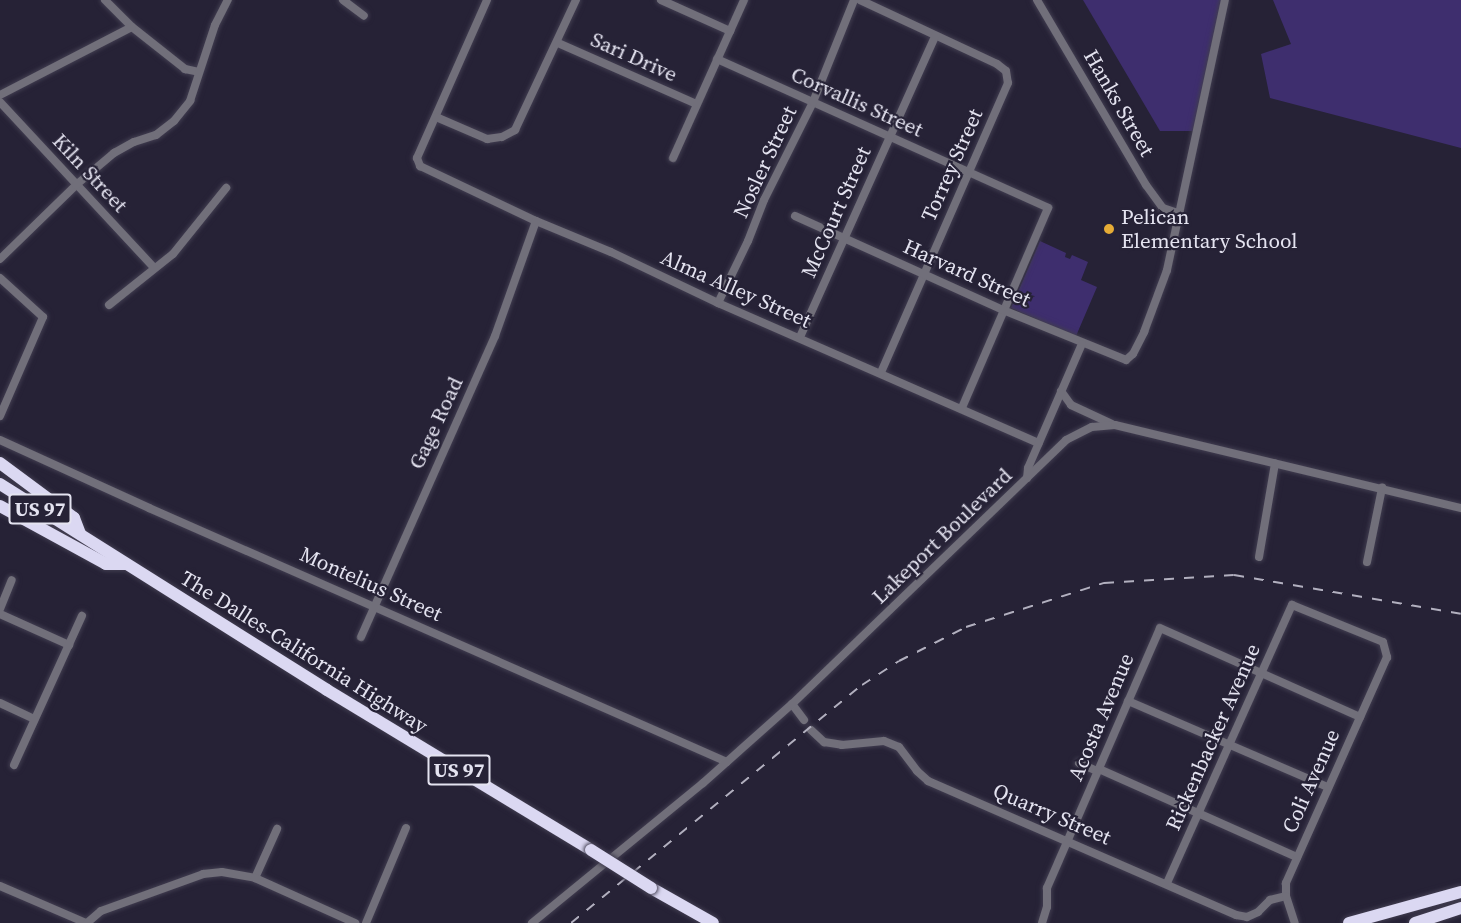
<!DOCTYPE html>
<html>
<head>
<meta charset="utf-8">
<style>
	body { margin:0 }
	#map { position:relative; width:1461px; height:923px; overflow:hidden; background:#262236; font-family:"Source Serif 4",serif }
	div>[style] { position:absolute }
	.green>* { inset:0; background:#3e2e6e }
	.roads { filter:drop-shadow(0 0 2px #413d50) drop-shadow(0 0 2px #413d50) }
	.minor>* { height:8px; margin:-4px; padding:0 4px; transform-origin:4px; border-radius:4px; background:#716f7a }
	.highway>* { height:12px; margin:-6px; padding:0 6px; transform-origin:6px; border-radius:6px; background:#dbd8f2 }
	.rail>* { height:2px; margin-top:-1px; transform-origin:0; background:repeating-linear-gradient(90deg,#b2b0bf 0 10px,transparent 0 20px) }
	.bridges { filter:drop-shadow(0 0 2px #413d50) drop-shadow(0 0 2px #413d50) }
	.highway-bridge>* { height:12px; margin:-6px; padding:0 6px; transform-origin:6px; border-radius:6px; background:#dbd8f2 }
	.dots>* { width:16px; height:16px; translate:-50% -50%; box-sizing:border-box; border:3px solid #262236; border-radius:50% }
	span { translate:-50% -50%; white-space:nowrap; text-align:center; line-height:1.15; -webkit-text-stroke:4.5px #262236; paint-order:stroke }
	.shield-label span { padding:2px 4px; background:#262236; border:2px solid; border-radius:4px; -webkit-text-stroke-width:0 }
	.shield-label { font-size:20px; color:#e4e3f0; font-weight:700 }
	.street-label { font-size:21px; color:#e4e3f0 }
	.poi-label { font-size:21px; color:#e4e3f0 }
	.left { translate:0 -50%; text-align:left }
</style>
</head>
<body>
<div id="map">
	<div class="green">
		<div style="clip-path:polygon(1083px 0,1225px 0,1197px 131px,1160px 131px)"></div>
		<div style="clip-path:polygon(1273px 0,1461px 0,1461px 148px,1270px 98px,1261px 54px,1291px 44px)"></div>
		<div style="clip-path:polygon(1040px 241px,1066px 253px,1065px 257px,1070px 259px,1072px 255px,1088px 262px,1081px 280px,1097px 287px,1076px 336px,1011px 308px)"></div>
	</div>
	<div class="roads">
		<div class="minor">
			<div style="left:105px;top:0;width:38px;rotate:45deg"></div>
			<div style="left:132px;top:27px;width:68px;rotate:38.4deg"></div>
			<div style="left:185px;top:69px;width:14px;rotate:12deg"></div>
			<div style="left:343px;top:0;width:26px;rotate:37deg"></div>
			<div style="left:487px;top:0;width:173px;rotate:113.9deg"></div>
			<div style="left:417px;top:158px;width:9px;rotate:69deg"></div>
			<div style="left:420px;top:166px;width:128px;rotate:25.4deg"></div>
			<div style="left:536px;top:221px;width:81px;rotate:22.5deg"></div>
			<div style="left:611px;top:252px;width:119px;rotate:25.5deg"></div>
			<div style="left:718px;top:303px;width:350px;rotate:23.6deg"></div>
			<div style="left:661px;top:0;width:76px;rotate:24.2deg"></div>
			<div style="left:860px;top:0;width:151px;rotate:25deg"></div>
			<div style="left:997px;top:64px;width:11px;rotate:38deg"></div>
			<div style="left:1006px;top:71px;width:12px;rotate:81deg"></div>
			<div style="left:1008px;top:83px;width:316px;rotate:113.7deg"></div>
			<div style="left:1037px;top:0;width:215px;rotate:59.5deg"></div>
			<div style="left:1146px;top:185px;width:29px;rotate:54deg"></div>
			<div style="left:1163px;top:208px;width:18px;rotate:19deg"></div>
			<div style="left:558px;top:43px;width:151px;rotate:23.8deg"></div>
			<div style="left:717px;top:59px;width:363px;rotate:24.2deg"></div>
			<div style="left:1048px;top:208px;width:218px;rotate:113.3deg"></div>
			<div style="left:0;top:95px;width:148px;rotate:-27.3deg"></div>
			<div style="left:0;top:102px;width:226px;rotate:47.1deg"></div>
			<div style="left:436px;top:117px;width:56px;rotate:23.3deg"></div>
			<div style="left:487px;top:139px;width:15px;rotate:-8deg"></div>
			<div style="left:502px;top:137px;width:15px;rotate:-28deg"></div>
			<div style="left:515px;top:130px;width:144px;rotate:-64.9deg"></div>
			<div style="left:673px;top:158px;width:173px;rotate:-65.8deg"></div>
			<div style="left:795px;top:216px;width:228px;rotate:24.3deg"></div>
			<div style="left:1003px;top:310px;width:133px;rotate:22.1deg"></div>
			<div style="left:1126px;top:360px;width:9px;rotate:-41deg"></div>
			<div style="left:1133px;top:354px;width:25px;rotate:-63deg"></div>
			<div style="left:1144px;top:332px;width:66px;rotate:-69.6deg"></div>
			<div style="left:1167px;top:270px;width:276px;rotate:-77.9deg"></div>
			<div style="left:0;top:259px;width:106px;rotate:-44.2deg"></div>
			<div style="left:76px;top:185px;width:50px;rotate:-40.1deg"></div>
			<div style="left:114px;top:153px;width:23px;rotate:-29deg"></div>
			<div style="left:134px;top:142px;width:23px;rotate:-18deg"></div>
			<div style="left:156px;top:135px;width:23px;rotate:-38deg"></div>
			<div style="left:174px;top:121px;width:26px;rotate:-51deg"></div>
			<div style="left:190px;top:101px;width:80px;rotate:-71.8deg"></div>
			<div style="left:215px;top:25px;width:28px;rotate:-63deg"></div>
			<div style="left:0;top:278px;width:58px;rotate:42.2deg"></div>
			<div style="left:43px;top:317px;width:108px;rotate:113.5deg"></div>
			<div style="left:718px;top:303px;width:69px;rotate:-64.2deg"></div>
			<div style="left:748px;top:241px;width:44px;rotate:-68.7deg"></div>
			<div style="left:764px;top:200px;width:110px;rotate:-63.4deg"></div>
			<div style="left:813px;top:102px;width:110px;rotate:-68.1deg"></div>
			<div style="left:109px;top:305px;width:82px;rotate:-38.6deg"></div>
			<div style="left:173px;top:254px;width:85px;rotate:-51.2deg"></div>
			<div style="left:800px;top:337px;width:330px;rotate:-65.8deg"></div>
			<div style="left:1061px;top:391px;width:17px;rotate:54deg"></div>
			<div style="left:1071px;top:405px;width:45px;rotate:24.9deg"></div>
			<div style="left:0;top:440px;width:164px;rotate:24.5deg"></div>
			<div style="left:149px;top:508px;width:631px;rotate:23.72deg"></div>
			<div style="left:1027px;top:478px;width:10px;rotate:-84deg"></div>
			<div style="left:1028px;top:468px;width:135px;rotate:-66.5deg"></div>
			<div style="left:1259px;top:557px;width:95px;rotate:-80.3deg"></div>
			<div style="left:1367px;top:562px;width:76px;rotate:-78.5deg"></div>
			<div style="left:0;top:609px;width:31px;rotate:-68deg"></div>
			<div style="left:0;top:614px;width:76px;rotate:24.2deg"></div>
			<div style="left:361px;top:637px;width:329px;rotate:-66deg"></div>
			<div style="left:495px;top:336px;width:122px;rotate:-70.4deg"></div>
			<div style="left:1128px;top:701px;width:218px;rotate:23.3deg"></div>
			<div style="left:0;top:703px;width:38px;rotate:25deg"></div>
			<div style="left:792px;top:704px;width:20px;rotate:53deg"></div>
			<div style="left:811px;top:730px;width:18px;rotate:43deg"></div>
			<div style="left:824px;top:742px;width:18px;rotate:9deg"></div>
			<div style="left:842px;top:745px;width:42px;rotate:-5.4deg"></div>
			<div style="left:884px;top:741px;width:16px;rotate:22deg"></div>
			<div style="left:899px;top:747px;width:30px;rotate:53deg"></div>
			<div style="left:917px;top:771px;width:15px;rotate:42deg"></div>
			<div style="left:928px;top:781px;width:336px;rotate:23.5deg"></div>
			<div style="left:1236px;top:915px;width:11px;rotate:10deg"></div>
			<div style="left:1247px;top:917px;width:12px;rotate:-24deg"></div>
			<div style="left:1258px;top:912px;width:17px;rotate:-45deg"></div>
			<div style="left:1270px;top:900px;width:16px;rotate:-14deg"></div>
			<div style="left:1079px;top:763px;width:20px;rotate:24deg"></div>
			<div style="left:14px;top:765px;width:164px;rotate:-65.5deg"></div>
			<div style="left:1099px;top:769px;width:217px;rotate:24deg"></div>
			<div style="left:255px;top:878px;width:54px;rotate:-65.8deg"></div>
			<div style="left:1167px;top:883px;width:305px;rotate:-65.8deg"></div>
			<div style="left:1292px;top:605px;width:98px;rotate:22.1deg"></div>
			<div style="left:1383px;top:642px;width:16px;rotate:75deg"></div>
			<div style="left:1387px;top:657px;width:248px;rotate:114.1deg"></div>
			<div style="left:1286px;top:883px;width:13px;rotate:90deg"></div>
			<div style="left:1286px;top:896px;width:28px;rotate:72deg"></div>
			<div style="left:0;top:886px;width:94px;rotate:23.3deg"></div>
			<div style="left:87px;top:923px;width:18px;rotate:-41deg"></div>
			<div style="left:101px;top:911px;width:109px;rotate:-19.9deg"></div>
			<div style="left:203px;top:874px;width:19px;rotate:-6deg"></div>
			<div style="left:222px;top:872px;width:34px;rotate:10deg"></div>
			<div style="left:255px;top:878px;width:110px;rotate:24.2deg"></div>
			<div style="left:366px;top:923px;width:103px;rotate:-67.2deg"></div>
			<div style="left:532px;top:923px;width:221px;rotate:-39.3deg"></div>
			<div style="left:703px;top:783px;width:119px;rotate:-41.6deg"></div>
			<div style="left:792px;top:704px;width:380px;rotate:-43.9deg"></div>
			<div style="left:1066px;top:440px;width:29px;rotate:-27deg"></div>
			<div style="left:1092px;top:427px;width:23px;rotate:-5deg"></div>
			<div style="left:1115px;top:425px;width:356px;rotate:13.5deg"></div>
			<div style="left:1042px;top:923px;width:17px;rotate:-73deg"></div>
			<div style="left:1047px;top:907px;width:19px;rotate:-90deg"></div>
			<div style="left:1047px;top:888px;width:283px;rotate:-66.5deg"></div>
			<div style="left:1160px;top:628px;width:219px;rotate:24deg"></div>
		</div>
		<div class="highway">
			<div style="left:0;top:463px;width:92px;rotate:36.6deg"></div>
			<div style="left:74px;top:518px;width:17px;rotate:69deg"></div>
			<div style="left:0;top:484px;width:386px;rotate:32.2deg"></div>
			<div style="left:327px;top:690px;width:309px;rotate:31.2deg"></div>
			<div style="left:0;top:506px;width:121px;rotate:28.7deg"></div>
			<div style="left:106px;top:564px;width:20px"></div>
			<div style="left:651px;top:888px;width:71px;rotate:29.4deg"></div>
			<div style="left:1349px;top:923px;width:116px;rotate:-15.5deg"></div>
			<div style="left:1415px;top:923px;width:48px;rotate:-18.1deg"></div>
		</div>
	</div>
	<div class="rail">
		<div style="left:571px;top:923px;width:376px;rotate:-39.3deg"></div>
		<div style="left:862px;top:685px;width:44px;rotate:-33deg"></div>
		<div style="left:899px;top:661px;width:75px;rotate:-26.9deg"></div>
		<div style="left:966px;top:627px;width:145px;rotate:-17.7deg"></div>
		<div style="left:1104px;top:583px;width:130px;rotate:-3.5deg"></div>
		<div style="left:1234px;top:575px;width:230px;rotate:9.7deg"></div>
	</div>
	<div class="bridges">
		<div class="highway-bridge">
			<div style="left:591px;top:850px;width:71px;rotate:32.3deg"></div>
		</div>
	</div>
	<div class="dots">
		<div style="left:1109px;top:229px;background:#e6ac36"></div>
	</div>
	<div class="shield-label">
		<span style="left:40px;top:509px">US 97</span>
		<span style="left:459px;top:770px">US 97</span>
	</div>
	<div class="street-label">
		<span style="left:634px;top:57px;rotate:24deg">Sari Drive</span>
		<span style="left:857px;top:102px;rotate:24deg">Corvallis Street</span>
		<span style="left:1119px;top:103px;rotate:60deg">Hanks Street</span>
		<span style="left:765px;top:162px;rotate:-65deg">Nosler Street</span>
		<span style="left:952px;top:165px;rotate:-66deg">Torrey Street</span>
		<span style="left:90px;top:173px;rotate:47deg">Kiln Street</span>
		<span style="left:836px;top:212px;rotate:-66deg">McCourt Street</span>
		<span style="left:967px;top:273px;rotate:24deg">Harvard Street</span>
		<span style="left:736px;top:289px;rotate:24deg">Alma Alley Street</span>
		<span style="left:436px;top:423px;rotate:-65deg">Gage Road</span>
		<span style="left:942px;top:536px;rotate:-44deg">Lakeport Boulevard</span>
		<span style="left:371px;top:584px;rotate:24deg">Montelius Street</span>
		<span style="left:304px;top:652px;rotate:32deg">The Dalles-California Highway</span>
		<span style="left:1101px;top:717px;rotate:-67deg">Acosta Avenue</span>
		<span style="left:1213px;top:737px;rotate:-66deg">Rickenbacker Avenue</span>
		<span style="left:1311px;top:781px;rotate:-66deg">Coli Avenue</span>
		<span style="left:1052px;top:814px;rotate:23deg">Quarry Street</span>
	</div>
	<div class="poi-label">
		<span class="left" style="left:1121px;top:229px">Pelican<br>Elementary School</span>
	</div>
</div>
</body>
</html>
